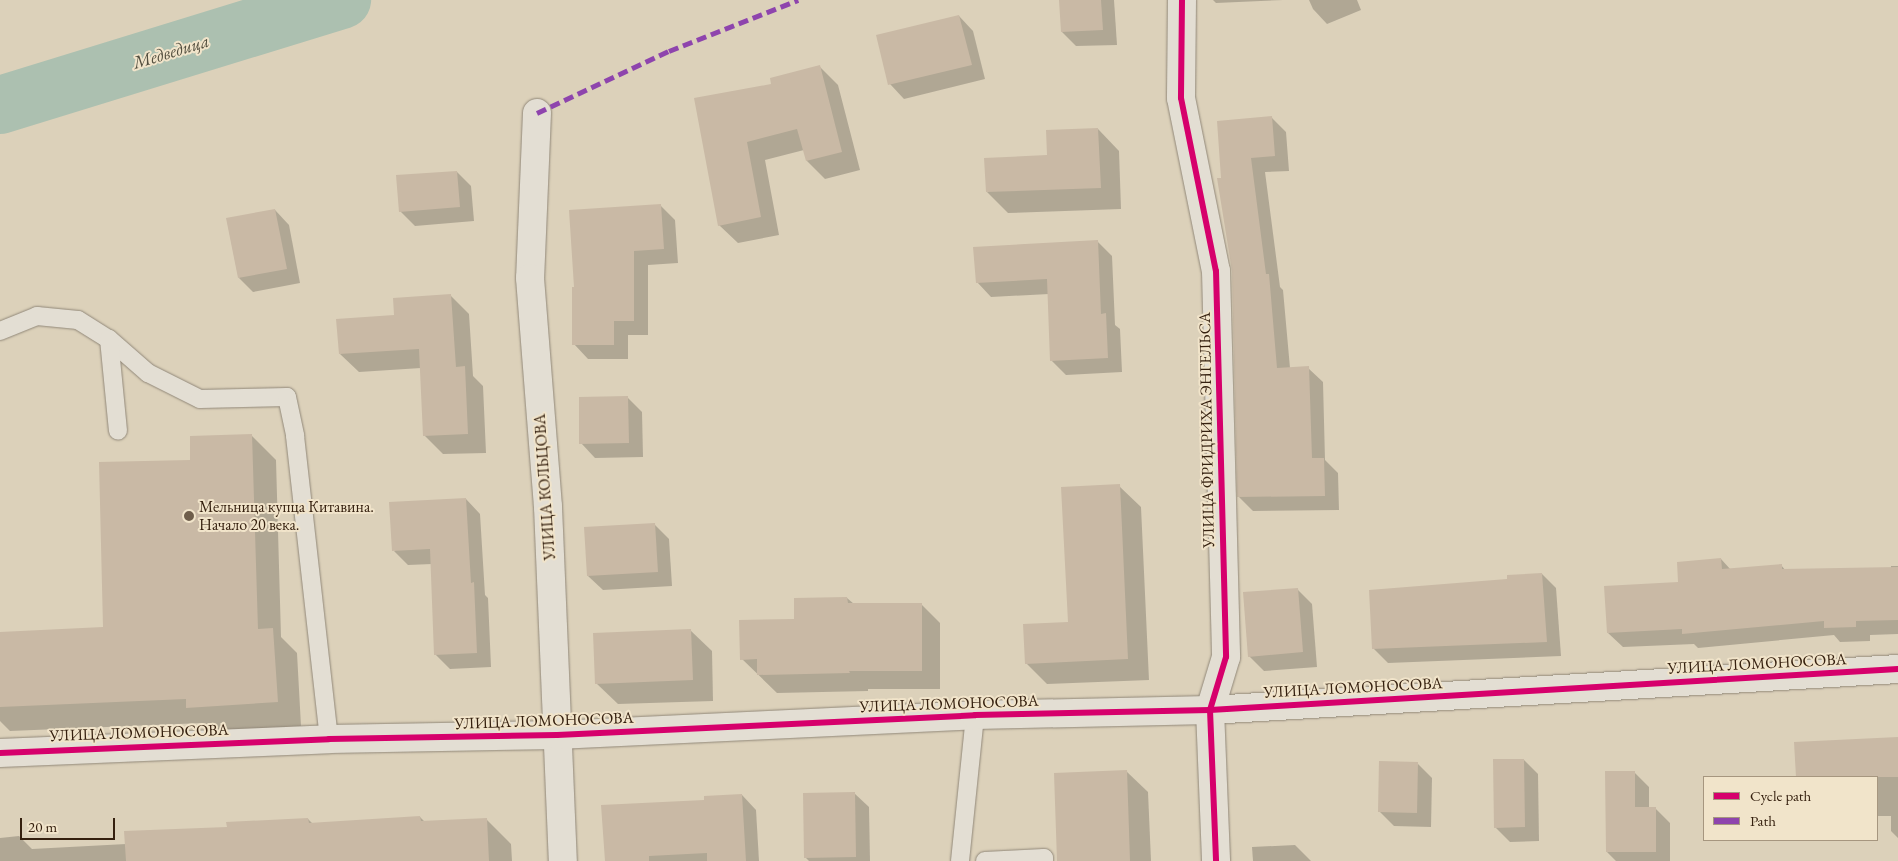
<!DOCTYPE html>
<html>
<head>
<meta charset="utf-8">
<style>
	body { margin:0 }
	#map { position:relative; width:1898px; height:861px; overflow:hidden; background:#dcd1ba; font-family:"EB Garamond",serif }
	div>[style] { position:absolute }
	.shadow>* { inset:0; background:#0003 }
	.river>* { height:58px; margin:-29px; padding:0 29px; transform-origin:29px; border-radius:29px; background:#acc0b0 }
	.building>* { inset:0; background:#c9b9a5 }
	.roads { filter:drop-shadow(0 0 1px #918879) drop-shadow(0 0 1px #918879) }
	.service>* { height:18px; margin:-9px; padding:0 9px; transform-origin:9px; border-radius:9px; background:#e3ded3 }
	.minor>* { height:28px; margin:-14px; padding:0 14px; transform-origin:14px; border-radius:14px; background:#e3ded3 }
	.quiet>* { height:5px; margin-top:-2.5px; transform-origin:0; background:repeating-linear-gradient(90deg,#8e44ad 0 10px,transparent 0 15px) }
	.cycleway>* { height:6px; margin:-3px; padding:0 3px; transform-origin:3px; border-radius:3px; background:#d6006c }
	.dots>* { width:14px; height:14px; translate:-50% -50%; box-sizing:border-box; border:2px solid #f1e4ca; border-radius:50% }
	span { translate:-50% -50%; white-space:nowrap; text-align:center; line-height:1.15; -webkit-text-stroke:4px #f1e4ca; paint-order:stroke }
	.street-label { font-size:16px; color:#35200f }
	.poi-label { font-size:16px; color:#35200f }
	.left { translate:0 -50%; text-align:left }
	.water-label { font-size:18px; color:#524e3e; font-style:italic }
	.legend { position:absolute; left:1703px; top:776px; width:175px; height:65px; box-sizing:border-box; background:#f1e4ca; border:1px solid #a6967f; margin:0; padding:6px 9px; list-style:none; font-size:15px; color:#35200f }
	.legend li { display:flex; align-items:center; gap:10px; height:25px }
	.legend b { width:25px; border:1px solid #a6967f }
	.scale { position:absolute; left:20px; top:818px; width:95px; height:22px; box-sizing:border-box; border:2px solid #35200f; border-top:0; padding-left:6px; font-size:15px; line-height:18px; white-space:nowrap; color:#35200f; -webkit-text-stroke:4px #f1e4ca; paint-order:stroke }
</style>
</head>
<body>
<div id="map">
	<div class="shadow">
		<div style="clip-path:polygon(1061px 0,1114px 0,1117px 45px,1076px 46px,1062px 32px)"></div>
		<div style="clip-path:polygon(1213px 0,1283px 0,1216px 3px)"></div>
		<div style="clip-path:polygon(1309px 0,1357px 0,1361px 10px,1327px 24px,1313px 9px)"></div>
		<div style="clip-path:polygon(959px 16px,973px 31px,985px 79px,904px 99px,890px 84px)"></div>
		<div style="clip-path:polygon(819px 66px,838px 85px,860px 170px,825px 179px,807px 161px,804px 150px,765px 160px,779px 235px,738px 243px,719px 225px,695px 99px,773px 85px)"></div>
		<div style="clip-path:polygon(1272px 118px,1286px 132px,1289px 171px,1265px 172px,1280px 287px,1283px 290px,1290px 368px,1308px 368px,1323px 382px,1325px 460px,1338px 473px,1339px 510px,1253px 511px,1239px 497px,1233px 270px,1222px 179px)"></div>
		<div style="clip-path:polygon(1098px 129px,1119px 151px,1121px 209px,1008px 213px,987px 192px)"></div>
		<div style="clip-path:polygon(457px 172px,471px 186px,474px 221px,415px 226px,400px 211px)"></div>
		<div style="clip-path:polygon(660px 205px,675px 220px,678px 263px,648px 265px,648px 335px,628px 335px,628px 359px,588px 359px,574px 344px)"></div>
		<div style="clip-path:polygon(275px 210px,289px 225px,300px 283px,253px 292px,239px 278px)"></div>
		<div style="clip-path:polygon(1097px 241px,1112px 256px,1115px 325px,1120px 329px,1122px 372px,1066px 375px,1051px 360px,1049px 294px,991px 297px,977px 282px)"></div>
		<div style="clip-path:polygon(450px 295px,469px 314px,473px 376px,483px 386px,486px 453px,443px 454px,424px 435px,421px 368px,359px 372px,340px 354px,395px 316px)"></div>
		<div style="clip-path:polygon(627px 397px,642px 412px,643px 457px,595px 458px,581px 443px)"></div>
		<div style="clip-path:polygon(252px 436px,276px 460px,281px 637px,297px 653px,301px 726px,212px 731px,203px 723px,10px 731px,0 721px,0 633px,104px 629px,192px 461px)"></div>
		<div style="clip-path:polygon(1119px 486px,1141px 507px,1149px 680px,1047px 684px,1026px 663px,1069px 623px)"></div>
		<div style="clip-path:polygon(466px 499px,480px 514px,485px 595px,488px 598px,491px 667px,450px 669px,435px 654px,432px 564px,408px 565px,394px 551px)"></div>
		<div style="clip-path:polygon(654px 524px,669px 539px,672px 586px,603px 590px,588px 576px)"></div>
		<div style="clip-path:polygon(1721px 559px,1731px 570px,1781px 565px,1786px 571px,1891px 569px,1891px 566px,1898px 566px,1898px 634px,1870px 635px,1870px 641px,1840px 642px,1834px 635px,1698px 648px,1694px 644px,1623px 647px,1608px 633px,1680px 583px)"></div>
		<div style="clip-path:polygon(1542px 574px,1556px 588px,1561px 656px,1388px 663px,1373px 648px)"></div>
		<div style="clip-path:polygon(1297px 589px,1312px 604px,1317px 667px,1264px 671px,1249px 656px)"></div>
		<div style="clip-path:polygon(847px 598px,854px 604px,922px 605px,940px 623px,940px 689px,868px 689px,868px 691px,777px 693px,742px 659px,795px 620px)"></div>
		<div style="clip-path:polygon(690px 630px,712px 651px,713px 701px,618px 704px,596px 683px)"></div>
		<div style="clip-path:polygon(1898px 739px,1898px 838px,1891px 831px,1891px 816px,1877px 816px,1877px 777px,1797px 777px,1796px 743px)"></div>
		<div style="clip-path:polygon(1524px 760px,1538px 774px,1539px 841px,1510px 842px,1495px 827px)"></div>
		<div style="clip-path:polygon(1418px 764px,1432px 778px,1431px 827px,1394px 826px,1379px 811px)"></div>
		<div style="clip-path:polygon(1126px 771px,1148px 792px,1151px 861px,1058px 861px)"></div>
		<div style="clip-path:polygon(1634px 772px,1649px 787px,1649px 808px,1655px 808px,1670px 823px,1670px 861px,1616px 861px,1607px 852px)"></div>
		<div style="clip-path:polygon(854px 793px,869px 807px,870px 861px,809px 861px,805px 857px)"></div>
		<div style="clip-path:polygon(742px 795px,756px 810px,759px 861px,606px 861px,705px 801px)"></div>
		<div style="clip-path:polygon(420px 817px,425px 822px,486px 819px,511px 844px,512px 861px,0 861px,0 838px,19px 836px,32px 849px,126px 844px,308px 819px,313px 824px)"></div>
		<div style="clip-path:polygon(1295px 845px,1311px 861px,1253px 861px,1252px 847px)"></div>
	</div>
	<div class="river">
		<div style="left:0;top:105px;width:358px;rotate:-17.1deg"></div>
	</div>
	<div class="building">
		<div style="clip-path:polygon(1059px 0,1101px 0,1103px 30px,1061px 32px)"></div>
		<div style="clip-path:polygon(959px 15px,972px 65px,888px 85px,876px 35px)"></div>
		<div style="clip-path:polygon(820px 65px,842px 152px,806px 161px,797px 129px,747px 142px,761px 217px,718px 226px,694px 98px,771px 84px,770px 78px)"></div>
		<div style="clip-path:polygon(1272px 116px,1275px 156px,1251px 158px,1266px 274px,1269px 274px,1277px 368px,1309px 366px,1312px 458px,1324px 458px,1325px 496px,1237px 497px,1232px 271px,1217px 178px,1221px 178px,1217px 121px)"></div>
		<div style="clip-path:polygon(1098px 128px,1101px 188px,986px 192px,984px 158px,1047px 155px,1046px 130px)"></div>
		<div style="clip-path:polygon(457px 171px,460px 207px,399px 212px,396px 175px)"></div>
		<div style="clip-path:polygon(661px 204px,664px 249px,634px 251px,634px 321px,614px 321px,614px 345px,572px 345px,572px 287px,574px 287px,569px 210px)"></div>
		<div style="clip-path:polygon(275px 209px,287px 269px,238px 278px,226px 218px)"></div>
		<div style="clip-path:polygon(1098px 240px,1101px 314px,1106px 313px,1108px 358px,1050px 361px,1047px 279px,976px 283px,973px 247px)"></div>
		<div style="clip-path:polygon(451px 294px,456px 367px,465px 366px,468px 434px,423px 436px,419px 349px,339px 354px,336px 319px,394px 315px,393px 298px)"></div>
		<div style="clip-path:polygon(628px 396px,629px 443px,579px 444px,579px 397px)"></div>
		<div style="clip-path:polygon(252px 434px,258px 629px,273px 628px,278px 702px,186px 708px,186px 699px,0 707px,0 632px,103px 627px,99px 462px,190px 460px,190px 436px)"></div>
		<div style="clip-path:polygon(1120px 484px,1128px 659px,1025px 664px,1023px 624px,1068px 622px,1061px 487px)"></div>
		<div style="clip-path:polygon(466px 498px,471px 583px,474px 582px,477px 653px,434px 655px,430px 549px,392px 551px,389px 502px)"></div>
		<div style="clip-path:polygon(655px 523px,658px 572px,587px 576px,584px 527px)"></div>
		<div style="clip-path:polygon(1721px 558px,1722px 569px,1782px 564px,1782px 569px,1898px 567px,1898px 620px,1856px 621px,1856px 627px,1824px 628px,1824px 621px,1682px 634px,1682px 629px,1607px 633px,1604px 586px,1678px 582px,1677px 562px)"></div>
		<div style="clip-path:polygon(1542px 573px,1547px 642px,1372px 649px,1369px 590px,1507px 579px,1507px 575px)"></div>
		<div style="clip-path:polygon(1298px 588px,1303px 652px,1248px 657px,1243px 592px)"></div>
		<div style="clip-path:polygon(847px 597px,848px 603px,922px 603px,922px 671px,849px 671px,850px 673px,757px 675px,757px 659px,740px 660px,739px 620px,794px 619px,794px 598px)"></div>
		<div style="clip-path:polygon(691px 629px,693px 680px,595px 684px,593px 633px)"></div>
		<div style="clip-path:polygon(1898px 737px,1898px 777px,1796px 777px,1794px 742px)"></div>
		<div style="clip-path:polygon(1493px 759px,1524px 759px,1525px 827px,1494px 828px)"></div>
		<div style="clip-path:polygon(1379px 761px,1418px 762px,1417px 813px,1378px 812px)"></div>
		<div style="clip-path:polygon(1127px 770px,1130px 861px,1057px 861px,1054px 773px)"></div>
		<div style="clip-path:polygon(1605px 771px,1635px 771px,1635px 807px,1656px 807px,1656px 852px,1606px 852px)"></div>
		<div style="clip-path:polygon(855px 792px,856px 857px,804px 858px,803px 793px)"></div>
		<div style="clip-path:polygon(742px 794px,746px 861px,707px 861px,707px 853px,649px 856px,649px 861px,605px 861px,601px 805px,704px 800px,704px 796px)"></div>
		<div style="clip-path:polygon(420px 816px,421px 821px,487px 818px,489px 861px,126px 861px,124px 831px,227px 827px,226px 822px,308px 818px,309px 823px)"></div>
	</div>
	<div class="roads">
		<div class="service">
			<div style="left:0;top:331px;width:40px;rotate:-22deg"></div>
			<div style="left:37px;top:316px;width:41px;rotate:5.6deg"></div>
			<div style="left:78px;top:320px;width:36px;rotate:32deg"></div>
			<div style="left:109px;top:339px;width:52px;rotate:41.1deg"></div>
			<div style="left:148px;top:373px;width:58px;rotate:26.6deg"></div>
			<div style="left:200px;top:399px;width:87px;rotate:-1.3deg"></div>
			<div style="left:287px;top:397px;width:40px;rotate:78deg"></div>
			<div style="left:295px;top:436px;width:305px;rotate:83.6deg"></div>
			<div style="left:109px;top:339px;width:92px;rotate:84.4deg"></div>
			<div style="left:960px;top:861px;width:147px;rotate:-84.1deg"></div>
			<div style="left:985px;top:861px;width:59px;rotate:-2.9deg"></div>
			<div style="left:1044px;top:858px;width:3px;rotate:90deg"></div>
		</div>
		<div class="minor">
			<div style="left:1182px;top:0;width:98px;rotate:90.6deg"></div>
			<div style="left:1181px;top:98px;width:177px;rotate:78.6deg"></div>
			<div style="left:1216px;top:271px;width:386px;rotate:88.5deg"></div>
			<div style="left:1226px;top:657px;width:55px;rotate:106.8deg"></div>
			<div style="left:1210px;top:710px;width:151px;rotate:87.7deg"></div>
			<div style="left:537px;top:113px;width:165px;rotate:92.4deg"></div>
			<div style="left:530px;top:278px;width:230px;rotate:85.5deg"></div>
			<div style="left:548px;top:507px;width:354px;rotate:87.6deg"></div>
			<div style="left:0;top:753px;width:329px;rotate:-2.4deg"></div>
			<div style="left:329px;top:739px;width:228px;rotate:-1deg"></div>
			<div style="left:557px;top:735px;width:418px;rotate:-2.7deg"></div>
			<div style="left:975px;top:715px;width:235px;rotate:-1.2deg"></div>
			<div style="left:1210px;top:710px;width:689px;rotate:-3.41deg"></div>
		</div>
	</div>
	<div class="quiet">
		<div style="left:537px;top:113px;width:146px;rotate:-25.2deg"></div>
		<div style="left:669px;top:51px;width:139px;rotate:-21.6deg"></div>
	</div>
	<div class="cycleway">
		<div style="left:1182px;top:0;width:98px;rotate:90.6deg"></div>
		<div style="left:1181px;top:98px;width:177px;rotate:78.6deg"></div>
		<div style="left:1216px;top:271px;width:386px;rotate:88.5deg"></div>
		<div style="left:1226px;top:657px;width:55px;rotate:106.8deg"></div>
		<div style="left:1210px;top:710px;width:151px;rotate:87.7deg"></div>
		<div style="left:0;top:753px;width:329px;rotate:-2.4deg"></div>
		<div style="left:329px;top:739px;width:228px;rotate:-1deg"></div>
		<div style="left:557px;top:735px;width:418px;rotate:-2.7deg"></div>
		<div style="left:975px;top:715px;width:235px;rotate:-1.2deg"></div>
		<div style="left:1210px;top:710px;width:689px;rotate:-3.41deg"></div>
	</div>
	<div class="dots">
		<div style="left:189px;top:516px;background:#6f5e4b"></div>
	</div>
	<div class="street-label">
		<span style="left:1207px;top:430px;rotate:-91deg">УЛИЦА ФРИДРИХА ЭНГЕЛЬСА</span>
		<span style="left:545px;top:487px;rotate:-94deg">УЛИЦА КОЛЬЦОВА</span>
		<span style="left:1757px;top:664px;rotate:-3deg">УЛИЦА ЛОМОНОСОВА</span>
		<span style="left:1353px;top:688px;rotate:-3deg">УЛИЦА ЛОМОНОСОВА</span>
		<span style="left:949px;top:704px;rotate:-2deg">УЛИЦА ЛОМОНОСОВА</span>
		<span style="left:544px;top:721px;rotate:-2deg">УЛИЦА ЛОМОНОСОВА</span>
		<span style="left:139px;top:733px;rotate:-2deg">УЛИЦА ЛОМОНОСОВА</span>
	</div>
	<div class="poi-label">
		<span class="left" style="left:199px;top:516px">Мельница купца Китавина.<br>Начало 20 века.</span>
	</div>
	<div class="water-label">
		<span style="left:171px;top:52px;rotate:-17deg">Медведица</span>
	</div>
	<ul class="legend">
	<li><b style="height:6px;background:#d6006c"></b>Cycle path</li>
	<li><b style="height:6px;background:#8e44ad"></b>Path</li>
	</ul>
	<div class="scale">20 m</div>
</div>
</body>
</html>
